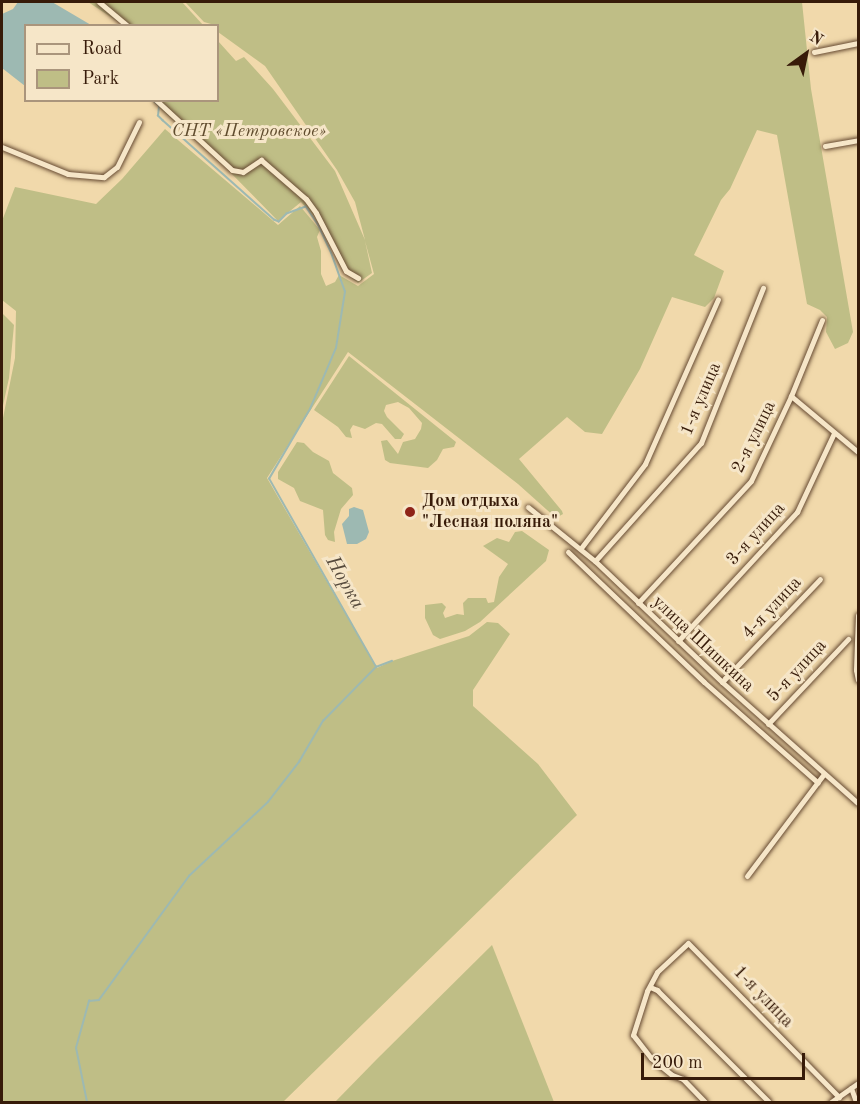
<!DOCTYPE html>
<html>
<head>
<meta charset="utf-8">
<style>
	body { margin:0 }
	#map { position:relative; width:860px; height:1104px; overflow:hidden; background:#f1d9ab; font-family:"Old Standard TT",serif }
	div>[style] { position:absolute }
	.green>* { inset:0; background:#bfbe86 }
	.water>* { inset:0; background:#9db9b2 }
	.stream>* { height:1.5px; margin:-0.75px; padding:0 0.75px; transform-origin:0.75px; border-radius:0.75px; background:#9db9b2 }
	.roads { filter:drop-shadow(0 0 2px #664a32) drop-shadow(0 0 2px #664a32) }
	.street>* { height:5px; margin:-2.5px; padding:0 2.5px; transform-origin:2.5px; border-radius:2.5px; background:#f6e6c8 }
	.dots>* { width:16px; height:16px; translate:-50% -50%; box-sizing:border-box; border:3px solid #f6e6c8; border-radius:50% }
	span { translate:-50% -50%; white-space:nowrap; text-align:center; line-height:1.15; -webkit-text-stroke:6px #f6e6c8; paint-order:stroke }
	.park-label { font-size:18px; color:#604c2e; font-style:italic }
	.street-label { font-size:18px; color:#371b09 }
	.poi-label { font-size:18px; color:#371b09; font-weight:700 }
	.left { translate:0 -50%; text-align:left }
	.water-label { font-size:20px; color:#564a3c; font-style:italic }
	.frame { position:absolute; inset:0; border:3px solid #371b09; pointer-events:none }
	.legend { position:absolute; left:24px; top:24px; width:195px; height:78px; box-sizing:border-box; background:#f6e6c8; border:2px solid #aa957c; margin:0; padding:8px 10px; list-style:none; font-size:18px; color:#371b09 }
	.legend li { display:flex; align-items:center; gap:12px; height:30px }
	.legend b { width:30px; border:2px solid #aa957c }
	.north { position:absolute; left:776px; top:24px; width:60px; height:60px; -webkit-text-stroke:4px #f6e6c8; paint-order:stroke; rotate:33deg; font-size:16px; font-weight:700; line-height:24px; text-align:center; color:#371b09 }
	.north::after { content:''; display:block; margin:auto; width:21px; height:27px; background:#371b09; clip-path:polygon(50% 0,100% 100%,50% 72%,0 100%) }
	.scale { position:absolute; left:641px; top:1053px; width:164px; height:27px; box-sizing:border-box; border:3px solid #371b09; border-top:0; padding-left:8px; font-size:18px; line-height:21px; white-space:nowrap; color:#371b09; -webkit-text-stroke:4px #f6e6c8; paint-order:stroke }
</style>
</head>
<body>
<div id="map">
	<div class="green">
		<div style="clip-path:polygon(88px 2px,182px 2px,203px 25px,123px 25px)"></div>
		<div style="clip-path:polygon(185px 2px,802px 2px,811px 89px,853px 332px,848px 343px,835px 349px,826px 332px,827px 317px,820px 310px,807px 304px,777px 135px,757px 130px,730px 189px,721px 200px,694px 255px,724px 271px,714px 298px,705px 307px,672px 297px,640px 369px,602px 434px,585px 432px,567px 417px,519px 459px,562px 511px,563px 514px,556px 518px,518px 484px,348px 352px,267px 478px,377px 668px,392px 661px,469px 636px,487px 622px,498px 623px,510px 634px,473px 690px,473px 706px,538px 764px,577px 815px,283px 1102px,2px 1102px,2px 423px,15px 358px,16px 311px,2px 300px,2px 221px,15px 187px,96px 204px,122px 179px,165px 129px,278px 225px,300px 206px,320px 230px,317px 237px,321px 251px,321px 274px,326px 286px,335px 282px,339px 275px,358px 286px,374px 274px,365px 241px,372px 273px,358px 283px,344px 272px,315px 217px,301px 202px,278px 221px,226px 168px,152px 101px,218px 100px,218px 41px,236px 61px,244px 57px,273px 89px,335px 171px,365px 240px,355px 202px,337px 170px,265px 66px,218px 32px,218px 26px,204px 22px)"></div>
		<div style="clip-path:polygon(2px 313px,14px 325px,9px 378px,2px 410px)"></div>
		<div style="clip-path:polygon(349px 356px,456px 442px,454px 447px,443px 449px,437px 460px,428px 468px,390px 463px,385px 460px,381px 441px,387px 440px,398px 454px,403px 442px,415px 439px,421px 429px,422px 423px,409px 408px,398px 402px,386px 405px,384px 411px,387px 417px,404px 434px,401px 439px,395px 439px,382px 424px,376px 423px,365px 429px,353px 425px,350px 430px,352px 438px,346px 437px,338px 427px,314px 410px)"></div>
		<div style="clip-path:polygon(297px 442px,304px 443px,313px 452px,329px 461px,333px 473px,352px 488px,353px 495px,341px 509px,334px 532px,335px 542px,328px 540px,325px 535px,323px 510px,300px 501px,294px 488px,278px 479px,278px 472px)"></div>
		<div style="clip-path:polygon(522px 531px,549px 550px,546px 561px,480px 622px,465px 631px,440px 639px,433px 635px,425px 618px,425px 605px,442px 603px,446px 607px,443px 613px,445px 618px,457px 614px,464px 615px,463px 603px,468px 598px,486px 598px,488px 603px,494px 602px,499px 577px,508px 564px,483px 546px,497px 538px,509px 542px,515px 532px)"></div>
		<div style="clip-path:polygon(492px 945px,554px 1102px,335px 1102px,377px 1059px)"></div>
	</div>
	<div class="water">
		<div style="clip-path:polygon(18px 2px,52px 2px,91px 25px,26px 26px,25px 86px,2px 68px,2px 14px,13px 9px)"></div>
		<div style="clip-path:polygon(354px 507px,363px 510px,369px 532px,366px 539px,357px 544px,347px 544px,342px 524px,349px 516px,349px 509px)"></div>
	</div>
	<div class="stream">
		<div style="left:376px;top:667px;width:17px;rotate:-21deg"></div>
		<div style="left:87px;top:1102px;width:55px;rotate:-101.5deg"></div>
		<div style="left:76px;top:1048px;width:49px;rotate:-74.5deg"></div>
		<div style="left:89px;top:1001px;width:10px;rotate:-6deg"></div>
		<div style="left:99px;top:1000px;width:153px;rotate:-54deg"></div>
		<div style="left:189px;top:876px;width:108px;rotate:-43.1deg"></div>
		<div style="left:268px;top:802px;width:51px;rotate:-52.2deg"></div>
		<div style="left:299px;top:762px;width:48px;rotate:-59.7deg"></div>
		<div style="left:323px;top:721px;width:76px;rotate:-45.5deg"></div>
		<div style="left:376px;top:667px;width:216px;rotate:-119.6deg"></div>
		<div style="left:269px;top:479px;width:81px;rotate:-59.6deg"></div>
		<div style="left:310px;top:409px;width:66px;rotate:-66.9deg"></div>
		<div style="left:336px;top:348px;width:57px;rotate:-80.9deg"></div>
		<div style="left:345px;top:292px;width:41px;rotate:-109.7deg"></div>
		<div style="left:331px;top:253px;width:31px;rotate:-115deg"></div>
		<div style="left:318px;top:225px;width:22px;rotate:-124deg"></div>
		<div style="left:306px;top:207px;width:20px;rotate:160deg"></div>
		<div style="left:287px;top:214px;width:11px;rotate:135deg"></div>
		<div style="left:279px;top:222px;width:5px;rotate:-158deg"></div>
		<div style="left:274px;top:220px;width:149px;rotate:-138.3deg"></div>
		<div style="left:163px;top:121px;width:7px;rotate:-135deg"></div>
		<div style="left:158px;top:116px;width:10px;rotate:-84deg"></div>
		<div style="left:159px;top:106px;width:9px;rotate:-139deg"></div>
	</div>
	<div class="roads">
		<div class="street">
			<div style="left:99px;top:2px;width:38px;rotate:40deg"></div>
			<div style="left:814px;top:52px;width:45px;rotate:-11.6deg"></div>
			<div style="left:156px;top:100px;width:103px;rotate:42.6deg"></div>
			<div style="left:232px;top:170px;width:11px;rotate:10deg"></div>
			<div style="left:243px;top:172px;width:22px;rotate:-34deg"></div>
			<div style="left:261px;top:160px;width:60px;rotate:40.9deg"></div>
			<div style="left:306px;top:199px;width:17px;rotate:54deg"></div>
			<div style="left:316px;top:213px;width:65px;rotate:62.7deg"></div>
			<div style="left:346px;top:271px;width:14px;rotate:30deg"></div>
			<div style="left:825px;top:146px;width:34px;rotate:-10deg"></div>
			<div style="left:2px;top:147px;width:71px;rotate:22.2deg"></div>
			<div style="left:68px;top:174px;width:36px;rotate:5deg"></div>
			<div style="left:104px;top:177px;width:16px;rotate:-38deg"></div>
			<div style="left:117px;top:167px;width:50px;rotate:-63.9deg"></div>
			<div style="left:791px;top:396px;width:87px;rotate:39.9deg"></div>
			<div style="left:528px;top:507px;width:86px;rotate:38.9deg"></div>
			<div style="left:595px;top:561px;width:175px;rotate:43.6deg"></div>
			<div style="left:722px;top:682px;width:182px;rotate:41.7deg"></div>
			<div style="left:581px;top:548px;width:106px;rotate:-52.7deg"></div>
			<div style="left:645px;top:464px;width:180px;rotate:-66.1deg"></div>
			<div style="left:568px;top:552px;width:188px;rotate:43.7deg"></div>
			<div style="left:704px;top:682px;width:152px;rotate:41.5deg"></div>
			<div style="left:595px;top:561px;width:159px;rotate:-48.1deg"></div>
			<div style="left:701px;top:443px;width:167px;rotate:-68.2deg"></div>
			<div style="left:638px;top:603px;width:166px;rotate:-47.2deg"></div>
			<div style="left:751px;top:481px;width:94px;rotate:-64.8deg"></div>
			<div style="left:791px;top:396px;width:82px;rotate:-67.8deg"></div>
			<div style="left:858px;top:615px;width:55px;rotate:92.1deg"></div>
			<div style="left:856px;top:670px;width:10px;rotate:79deg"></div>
			<div style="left:678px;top:641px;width:176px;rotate:-47.3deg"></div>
			<div style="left:797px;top:512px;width:87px;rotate:-64.9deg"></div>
			<div style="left:722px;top:682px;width:142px;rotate:-46.4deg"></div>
			<div style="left:768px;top:724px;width:117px;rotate:-46.7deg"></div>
			<div style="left:747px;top:876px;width:128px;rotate:-53deg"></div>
			<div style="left:650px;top:987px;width:8px;rotate:23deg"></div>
			<div style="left:657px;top:990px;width:158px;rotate:45deg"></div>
			<div style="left:851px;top:1088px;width:15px;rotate:70deg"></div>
			<div style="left:705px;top:1102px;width:32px;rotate:-134deg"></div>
			<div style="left:683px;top:1079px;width:12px;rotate:-160deg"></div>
			<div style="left:672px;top:1075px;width:27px;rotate:-141deg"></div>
			<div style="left:651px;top:1058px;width:29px;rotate:-128deg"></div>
			<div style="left:633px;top:1035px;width:46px;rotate:-72.3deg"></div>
			<div style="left:647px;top:991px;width:21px;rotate:-62deg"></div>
			<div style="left:657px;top:972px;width:42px;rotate:-43.1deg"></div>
			<div style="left:688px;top:943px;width:216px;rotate:45.6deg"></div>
			<div style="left:831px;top:1102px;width:33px;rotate:-35deg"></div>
		</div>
	</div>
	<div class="dots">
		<div style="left:410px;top:512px;background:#8f2418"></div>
	</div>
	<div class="park-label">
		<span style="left:249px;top:131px">СНТ «Петровское»</span>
	</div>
	<div class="street-label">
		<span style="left:701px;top:399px;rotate:-67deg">1-я улица</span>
		<span style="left:754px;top:437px;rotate:-64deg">2-я улица</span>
		<span style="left:756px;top:534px;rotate:-48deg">3-я улица</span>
		<span style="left:772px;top:608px;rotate:-47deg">4-я улица</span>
		<span style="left:703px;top:644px;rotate:43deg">улица Шишкина</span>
		<span style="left:797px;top:671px;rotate:-47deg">5-я улица</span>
		<span style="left:763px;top:997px;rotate:46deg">1-я улица</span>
	</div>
	<div class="poi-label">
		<span class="left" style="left:422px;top:512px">Дом отдыха<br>"Лесная поляна"</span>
	</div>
	<div class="water-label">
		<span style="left:344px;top:583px;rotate:60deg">Норка</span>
	</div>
	<div class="frame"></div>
	<ul class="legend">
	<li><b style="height:8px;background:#f6e6c8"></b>Road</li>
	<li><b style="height:16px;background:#bfbe86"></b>Park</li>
	</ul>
	<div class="north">N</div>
	<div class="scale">200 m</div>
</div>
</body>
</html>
